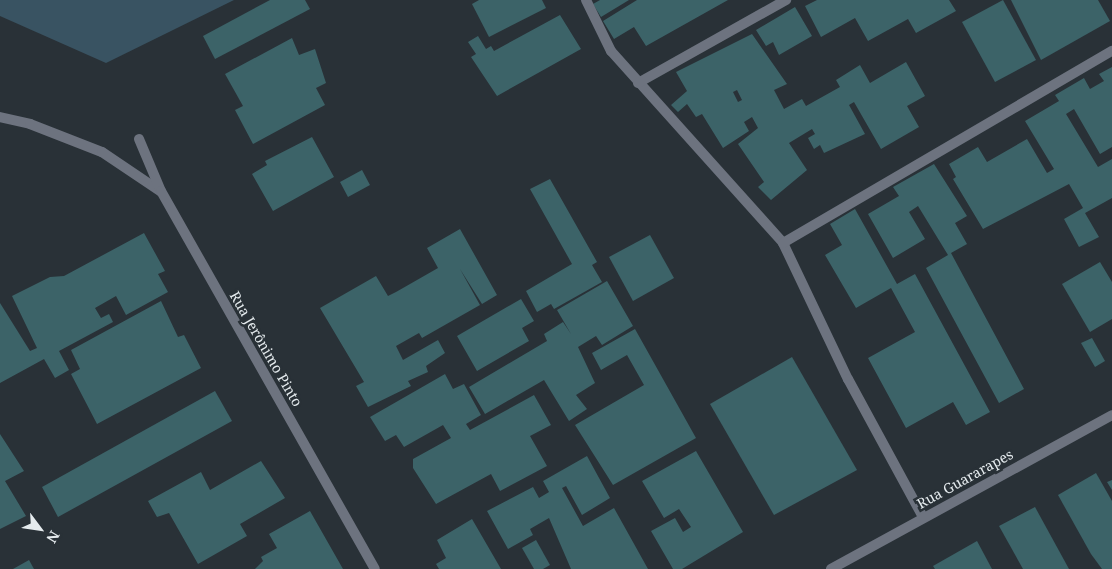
<!DOCTYPE html>
<html>
<head>
<meta charset="utf-8">
<style>
	body { margin:0 }
	#map { position:relative; width:1112px; height:569px; overflow:hidden; background:#293137; font-family:"Noto Serif",serif }
	div>[style] { position:absolute }
	.green>* { inset:0; background:#395362 }
	.building>* { inset:0; background:#3c6368 }
	.street>* { height:10px; margin:-5px; padding:0 5px; transform-origin:5px; border-radius:5px; background:#6d737f }
	span { translate:-50% -50%; white-space:nowrap; text-align:center; line-height:1.15; -webkit-text-stroke:5px #293137; paint-order:stroke }
	.street-label { font-size:14px; color:#e5ebee }
	.north { position:absolute; left:15px; top:504px; width:50px; height:50px; -webkit-text-stroke:4px #293137; paint-order:stroke; rotate:121deg; font-size:14px; font-weight:700; line-height:20px; text-align:center; color:#e5ebee }
	.north::after { content:''; display:block; margin:auto; width:18px; height:22px; background:#e5ebee; clip-path:polygon(50% 0,100% 100%,50% 72%,0 100%) }
</style>
</head>
<body>
<div id="map">
	<div class="green">
		<div style="clip-path:polygon(0 0,234px 0,106px 63px,0 16px)"></div>
	</div>
	<div class="building">
		<div style="clip-path:polygon(270px 0,305px 0,310px 9px,215px 59px,203px 36px)"></div>
		<div style="clip-path:polygon(479px 0,542px 0,546px 8px,489px 37px,472px 4px)"></div>
		<div style="clip-path:polygon(600px 0,629px 0,601px 17px,593px 4px)"></div>
		<div style="clip-path:polygon(637px 0,728px 0,646px 46px,634px 27px,614px 39px,603px 21px)"></div>
		<div style="clip-path:polygon(817px 0,949px 0,956px 11px,916px 33px,908px 19px,868px 41px,855px 18px,821px 37px,805px 6px)"></div>
		<div style="clip-path:polygon(1003px 0,1036px 60px,995px 82px,962px 22px)"></div>
		<div style="clip-path:polygon(1011px 0,1098px 0,1110px 21px,1041px 60px)"></div>
		<div style="clip-path:polygon(795px 7px,812px 36px,779px 55px,773px 42px,766px 46px,756px 30px)"></div>
		<div style="clip-path:polygon(560px 15px,581px 49px,497px 96px,471px 57px,476px 54px,468px 42px,478px 36px,486px 49px,491px 46px,494px 51px)"></div>
		<div style="clip-path:polygon(evenodd,752px 34px,787px 84px,774px 90px,784px 109px,802px 99px,806px 106px,840px 87px,836px 80px,860px 65px,870px 83px,906px 62px,925px 96px,907px 106px,919px 127px,881px 149px,854px 102px,849px 105px,865px 134px,824px 153px,820px 145px,814px 149px,808px 138px,815px 134px,812px 129px,789px 143px,807px 170px,771px 200px,758px 187px,764px 182px,738px 144px,758px 128px,752px 117px,744px 122px,749px 131px,723px 148px,702px 114px,696px 117px,687px 104px,678px 112px,671px 105px,687px 91px,676px 72px,752px 34px,737px 90px,742px 100px,738px 102px,733px 92px,737px 90px)"></div>
		<div style="clip-path:polygon(292px 38px,299px 55px,315px 49px,326px 83px,316px 88px,325px 105px,253px 144px,235px 110px,243px 106px,225px 74px)"></div>
		<div style="clip-path:polygon(1112px 67px,1112px 147px,1100px 154px,1074px 109px,1066px 114px,1098px 167px,1112px 159px,1112px 198px,1085px 213px,1099px 237px,1079px 247px,1064px 219px,1083px 208px,1069px 184px,983px 229px,953px 179px,956px 177px,949px 164px,978px 147px,987px 162px,1027px 139px,1047px 173px,1054px 169px,1025px 121px,1059px 101px,1055px 95px,1084px 78px,1090px 89px,1104px 81px,1099px 74px)"></div>
		<div style="clip-path:polygon(312px 137px,334px 177px,273px 211px,252px 174px,267px 165px,265px 161px)"></div>
		<div style="clip-path:polygon(934px 164px,967px 216px,955px 223px,967px 244px,951px 253px,1024px 389px,999px 403px,926px 268px,948px 255px,918px 206px,909px 212px,925px 239px,893px 258px,868px 214px,899px 196px,893px 187px)"></div>
		<div style="clip-path:polygon(362px 170px,370px 185px,348px 197px,340px 182px)"></div>
		<div style="clip-path:polygon(550px 179px,597px 262px,592px 265px,602px 282px,554px 309px,551px 304px,537px 312px,526px 291px,572px 264px,530px 189px)"></div>
		<div style="clip-path:polygon(855px 209px,897px 284px,915px 274px,990px 412px,966px 425px,953px 402px,906px 428px,868px 358px,915px 332px,891px 288px,856px 308px,825px 255px,842px 245px,830px 224px)"></div>
		<div style="clip-path:polygon(460px 229px,497px 295px,482px 304px,460px 269px,480px 305px,422px 338px,419px 333px,396px 346px,403px 360px,438px 340px,445px 353px,426px 366px,428px 372px,408px 381px,411px 386px,368px 407px,356px 386px,364px 382px,320px 308px,376px 276px,388px 296px,396px 292px,438px 268px,427px 248px)"></div>
		<div style="clip-path:polygon(144px 233px,165px 271px,158px 274px,168px 292px,126px 315px,116px 296px,95px 308px,101px 318px,109px 314px,113px 322px,59px 351px,69px 370px,55px 378px,44px 359px,0 383px,0 303px,30px 351px,37px 348px,12px 296px,50px 277px,64px 276px)"></div>
		<div style="clip-path:polygon(650px 235px,674px 278px,633px 301px,609px 257px)"></div>
		<div style="clip-path:polygon(1100px 262px,1112px 282px,1112px 319px,1090px 332px,1062px 284px)"></div>
		<div style="clip-path:polygon(607px 281px,633px 326px,602px 345px,596px 336px,578px 347px,595px 383px,576px 395px,587px 409px,569px 421px,544px 380px,485px 414px,469px 387px,547px 341px,544px 334px,563px 322px,571px 334px,557px 310px)"></div>
		<div style="clip-path:polygon(521px 299px,534px 321px,522px 328px,529px 341px,477px 371px,457px 336px)"></div>
		<div style="clip-path:polygon(161px 301px,178px 337px,184px 335px,201px 368px,97px 424px,71px 374px,80px 369px,71px 350px)"></div>
		<div style="clip-path:polygon(635px 329px,696px 438px,613px 485px,575px 425px,644px 385px,627px 355px,601px 370px,592px 353px)"></div>
		<div style="clip-path:polygon(1092px 338px,1105px 361px,1095px 367px,1081px 343px)"></div>
		<div style="clip-path:polygon(792px 357px,857px 470px,774px 515px,710px 404px)"></div>
		<div style="clip-path:polygon(445px 374px,453px 389px,464px 384px,481px 415px,466px 424px,470px 430px,534px 395px,551px 425px,530px 436px,547px 466px,500px 491px,491px 474px,436px 504px,413px 468px,413px 459px,451px 438px,443px 425px,404px 447px,396px 435px,385px 441px,370px 417px)"></div>
		<div style="clip-path:polygon(215px 391px,232px 421px,58px 517px,42px 487px)"></div>
		<div style="clip-path:polygon(0 434px,24px 471px,5px 481px,26px 516px,0 529px)"></div>
		<div style="clip-path:polygon(696px 451px,743px 532px,682px 569px,673px 569px,651px 531px,675px 518px,683px 532px,691px 527px,679px 509px,664px 518px,642px 481px)"></div>
		<div style="clip-path:polygon(587px 456px,610px 498px,582px 515px,566px 486px,562px 488px,583px 526px,614px 508px,648px 569px,571px 569px,549px 518px,530px 529px,533px 535px,508px 549px,487px 511px,533px 487px,539px 498px,549px 492px,543px 481px)"></div>
		<div style="clip-path:polygon(261px 461px,285px 498px,240px 524px,247px 536px,198px 564px,169px 513px,157px 517px,148px 501px,201px 472px,210px 490px)"></div>
		<div style="clip-path:polygon(1096px 473px,1112px 501px,1112px 569px,1102px 569px,1091px 554px,1058px 495px)"></div>
		<div style="clip-path:polygon(1112px 480px,1112px 490px,1107px 482px)"></div>
		<div style="clip-path:polygon(1035px 507px,1069px 569px,1023px 569px,999px 526px)"></div>
		<div style="clip-path:polygon(310px 511px,343px 569px,255px 569px,263px 561px,261px 557px,277px 548px,269px 534px)"></div>
		<div style="clip-path:polygon(472px 519px,501px 569px,439px 569px,436px 564px,446px 558px,437px 540px)"></div>
		<div style="clip-path:polygon(536px 540px,550px 565px,543px 569px,534px 569px,522px 548px)"></div>
		<div style="clip-path:polygon(977px 541px,992px 569px,935px 569px,933px 566px)"></div>
		<div style="clip-path:polygon(29px 560px,34px 569px,13px 569px)"></div>
	</div>
	<div class="street">
		<div style="left:586px;top:0;width:57px;rotate:63.9deg"></div>
		<div style="left:611px;top:51px;width:258px;rotate:48.1deg"></div>
		<div style="left:783px;top:243px;width:151px;rotate:64.5deg"></div>
		<div style="left:848px;top:379px;width:157px;rotate:61.5deg"></div>
		<div style="left:638px;top:83px;width:170px;rotate:-29.3deg"></div>
		<div style="left:0;top:117px;width:31px;rotate:13deg"></div>
		<div style="left:30px;top:124px;width:77px;rotate:21.3deg"></div>
		<div style="left:102px;top:152px;width:70px;rotate:33.9deg"></div>
		<div style="left:139px;top:139px;width:56px;rotate:67.1deg"></div>
		<div style="left:161px;top:191px;width:434px;rotate:60.5deg"></div>
		<div style="left:783px;top:243px;width:381px;rotate:-30.3deg"></div>
		<div style="left:831px;top:569px;width:320px;rotate:-28.7deg"></div>
	</div>
	<div class="street-label">
		<span style="left:266px;top:349px;rotate:60deg">Rua Jerônimo Pinto</span>
		<span style="left:965px;top:479px;rotate:-29deg">Rua Guararapes</span>
	</div>
	<div class="north">N</div>
</div>
</body>
</html>
